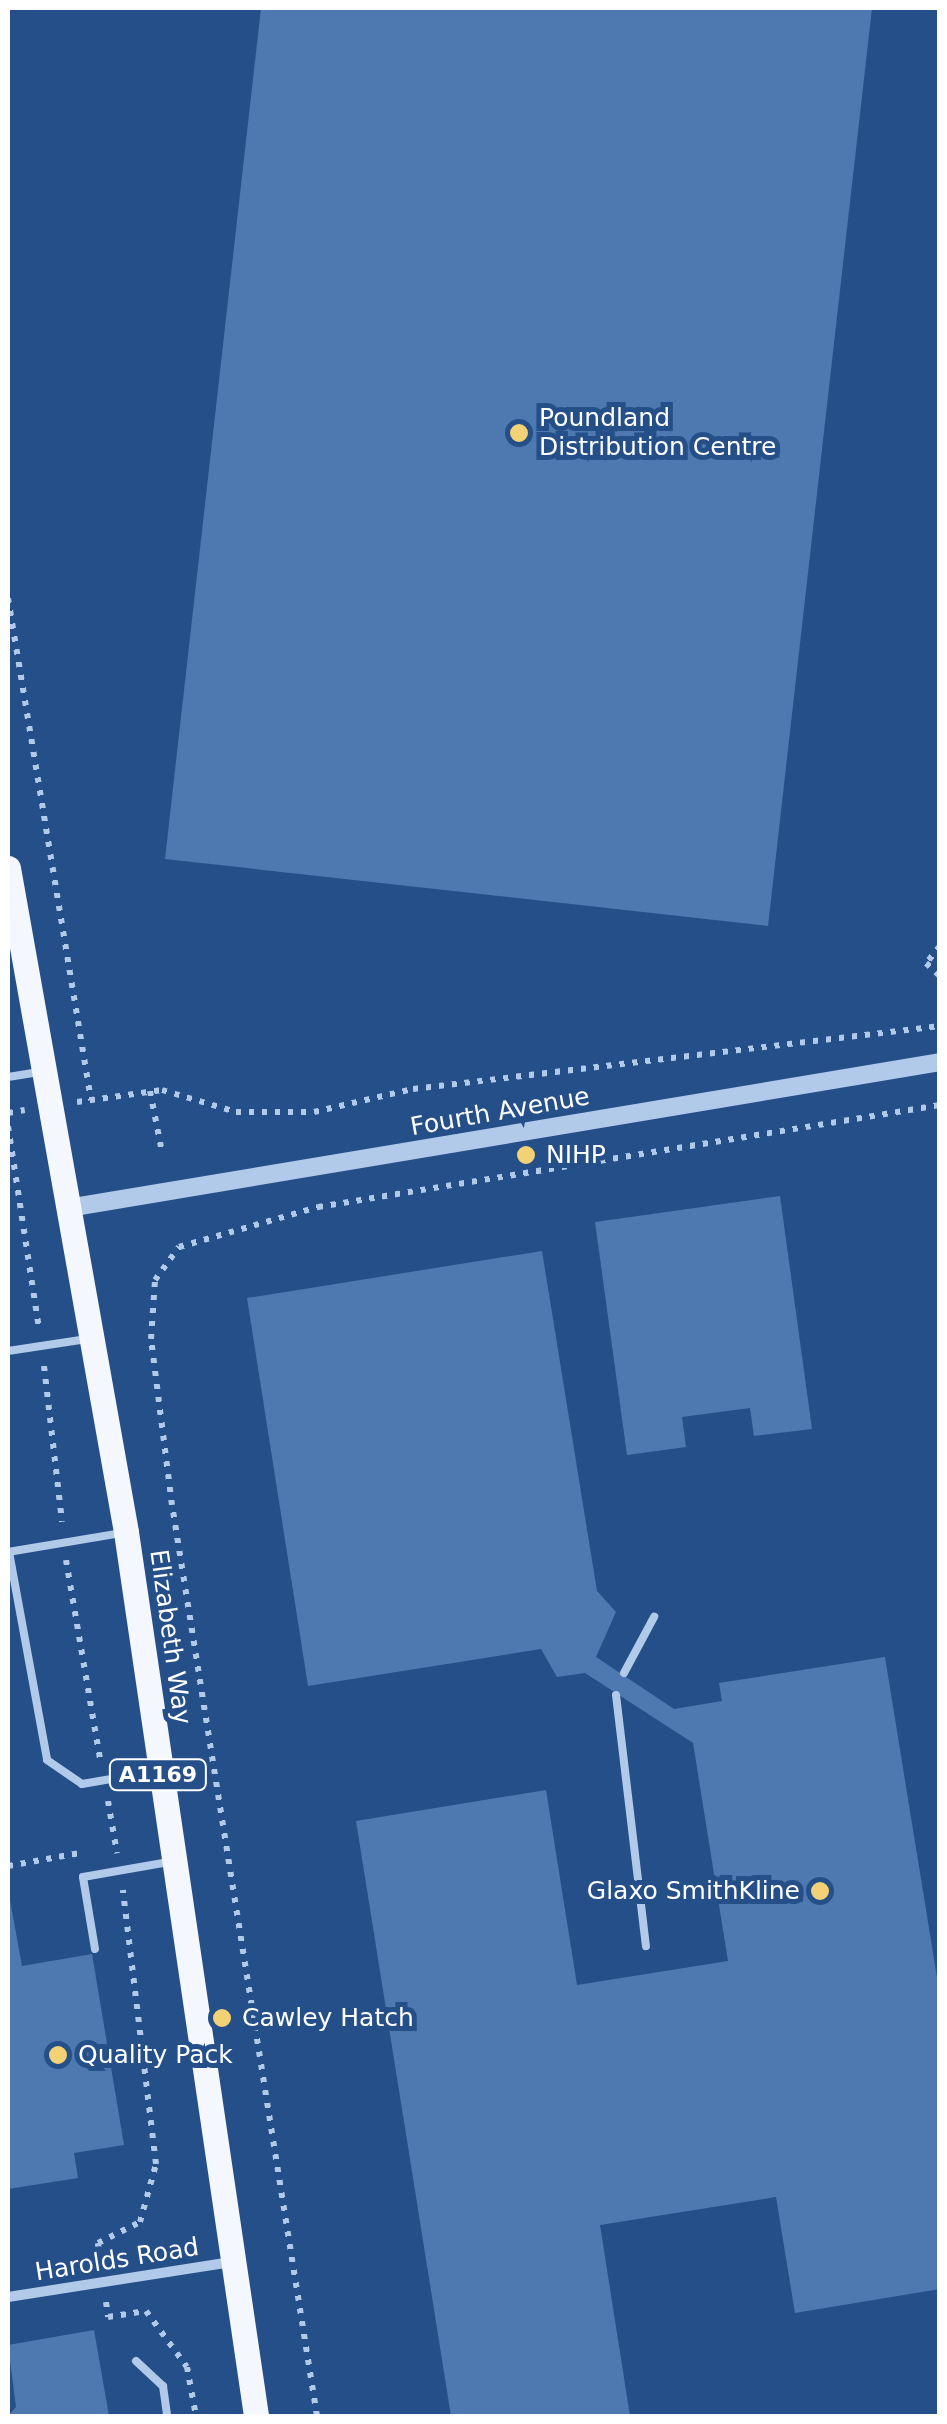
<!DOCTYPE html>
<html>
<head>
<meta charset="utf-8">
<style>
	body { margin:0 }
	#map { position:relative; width:947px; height:2424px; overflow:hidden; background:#254f88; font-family:"DejaVu Sans",sans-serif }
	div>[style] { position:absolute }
	.building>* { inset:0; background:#4d78b0 }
	.path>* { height:6px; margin-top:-3px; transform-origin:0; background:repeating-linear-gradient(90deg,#b1cae9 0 5px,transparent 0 13px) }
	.service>* { height:8px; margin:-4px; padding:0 4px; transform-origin:4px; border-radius:4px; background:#b1cae9 }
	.minor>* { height:10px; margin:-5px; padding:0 5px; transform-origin:5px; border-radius:5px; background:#b1cae9 }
	.tertiary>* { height:18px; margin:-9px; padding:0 9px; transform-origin:9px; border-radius:9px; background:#b1cae9 }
	.primary>* { height:25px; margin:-12.5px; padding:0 12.5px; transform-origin:12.5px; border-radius:12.5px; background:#f4f8fe }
	.dots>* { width:28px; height:28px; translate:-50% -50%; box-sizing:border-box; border:5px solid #254f88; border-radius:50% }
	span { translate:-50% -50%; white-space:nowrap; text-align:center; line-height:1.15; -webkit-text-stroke:10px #254f88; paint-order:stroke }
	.shield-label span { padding:2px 8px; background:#254f88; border:2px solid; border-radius:8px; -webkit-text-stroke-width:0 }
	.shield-label { font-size:22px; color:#fff; font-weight:700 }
	.poi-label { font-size:25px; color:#fff }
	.left { translate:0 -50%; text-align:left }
	.right { translate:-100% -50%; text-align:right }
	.street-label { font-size:25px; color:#fff }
	.frame { position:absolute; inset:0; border:10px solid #fff; pointer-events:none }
</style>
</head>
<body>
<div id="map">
	<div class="building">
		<div style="clip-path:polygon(261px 8px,872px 8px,768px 926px,165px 859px)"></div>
		<div style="clip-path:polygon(780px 1196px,812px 1429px,754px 1436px,750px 1408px,682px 1417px,686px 1447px,627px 1455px,595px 1222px)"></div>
		<div style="clip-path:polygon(542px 1251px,597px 1591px,616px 1612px,596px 1657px,674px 1709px,722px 1701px,719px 1683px,885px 1657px,940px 1996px,940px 2289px,795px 2313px,776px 2197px,600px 2225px,630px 2416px,451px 2416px,356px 1821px,546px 1790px,577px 1985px,728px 1961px,693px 1743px,585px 1673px,557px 1677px,541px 1649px,308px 1686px,247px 1298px)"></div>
		<div style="clip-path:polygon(8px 1889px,22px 1966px,92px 1954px,124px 2145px,74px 2153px,78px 2178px,8px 2189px)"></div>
		<div style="clip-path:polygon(94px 2330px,109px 2416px,8px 2416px,16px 2407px,8px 2345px)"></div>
	</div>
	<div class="path">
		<div style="left:8px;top:598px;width:509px;rotate:80.61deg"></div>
		<div style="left:940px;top:946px;width:22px;rotate:129deg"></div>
		<div style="left:926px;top:963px;width:19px;rotate:43deg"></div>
		<div style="left:150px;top:1091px;width:62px;rotate:78.9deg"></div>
		<div style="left:77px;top:1102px;width:86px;rotate:-8deg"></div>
		<div style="left:162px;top:1090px;width:77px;rotate:16.6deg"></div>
		<div style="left:236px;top:1112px;width:78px"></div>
		<div style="left:314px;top:1112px;width:102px;rotate:-13.1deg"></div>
		<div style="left:413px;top:1089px;width:531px;rotate:-6.82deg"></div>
		<div style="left:8px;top:1113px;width:17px;rotate:-10deg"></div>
		<div style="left:8px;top:1126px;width:205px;rotate:81.3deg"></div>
		<div style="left:44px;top:1366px;width:157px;rotate:83.4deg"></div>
		<div style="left:66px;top:1560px;width:207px;rotate:80.3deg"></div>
		<div style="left:108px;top:1801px;width:53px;rotate:80.2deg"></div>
		<div style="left:8px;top:1866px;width:73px;rotate:-10.2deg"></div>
		<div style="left:100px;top:2260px;width:17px;rotate:-97deg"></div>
		<div style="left:98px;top:2243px;width:47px;rotate:-26.6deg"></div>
		<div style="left:140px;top:2222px;width:60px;rotate:-74.6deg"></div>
		<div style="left:156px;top:2164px;width:276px;rotate:-96.9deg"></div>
		<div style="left:106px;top:2302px;width:15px;rotate:82deg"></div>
		<div style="left:108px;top:2317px;width:38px;rotate:-9deg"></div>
		<div style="left:146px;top:2311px;width:69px;rotate:53.8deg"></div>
		<div style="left:187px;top:2367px;width:50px;rotate:79.6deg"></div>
		<div style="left:317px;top:2416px;width:922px;rotate:-99.04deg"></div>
		<div style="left:172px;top:1505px;width:167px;rotate:-97.2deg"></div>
		<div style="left:151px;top:1339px;width:59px;rotate:-86.1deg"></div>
		<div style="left:155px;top:1280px;width:41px;rotate:-54deg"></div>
		<div style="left:179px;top:1247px;width:145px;rotate:-16.1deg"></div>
		<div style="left:318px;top:1207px;width:630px;rotate:-9.31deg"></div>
	</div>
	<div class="service">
		<div style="left:8px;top:1077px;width:30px;rotate:-9deg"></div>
		<div style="left:8px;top:1351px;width:80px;rotate:-8.6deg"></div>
		<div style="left:8px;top:1552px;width:116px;rotate:-9.5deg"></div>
		<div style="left:9px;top:1552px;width:211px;rotate:79.6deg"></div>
		<div style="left:47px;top:1760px;width:42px;rotate:34.4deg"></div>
		<div style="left:82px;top:1784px;width:76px;rotate:-9.8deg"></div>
		<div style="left:624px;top:1673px;width:64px;rotate:-61.8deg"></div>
		<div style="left:616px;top:1695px;width:253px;rotate:83.2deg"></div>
		<div style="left:95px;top:1949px;width:73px;rotate:-99.5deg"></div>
		<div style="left:83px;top:1877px;width:87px;rotate:-9.9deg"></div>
		<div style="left:136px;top:2361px;width:37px;rotate:43deg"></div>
		<div style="left:163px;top:2386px;width:30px;rotate:82deg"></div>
	</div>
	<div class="minor">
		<div style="left:8px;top:2297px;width:226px;rotate:-8.9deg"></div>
	</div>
	<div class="tertiary">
		<div style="left:68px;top:1208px;width:884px;rotate:-9.5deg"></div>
	</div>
	<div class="primary">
		<div style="left:8px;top:868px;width:674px;rotate:79.92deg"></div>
		<div style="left:126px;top:1532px;width:894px;rotate:81.63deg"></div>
	</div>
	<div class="dots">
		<div style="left:519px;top:433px;background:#f3d175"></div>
		<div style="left:526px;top:1155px;background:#f3d175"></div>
		<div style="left:820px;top:1891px;background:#f3d175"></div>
		<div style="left:222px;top:2018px;background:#f3d175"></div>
		<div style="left:58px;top:2055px;background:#f3d175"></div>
	</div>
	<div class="shield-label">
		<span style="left:158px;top:1775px">A1169</span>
	</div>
	<div class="poi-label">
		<span class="left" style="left:539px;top:433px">Poundland<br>Distribution Centre</span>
		<span class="left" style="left:546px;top:1155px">NIHP</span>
		<span class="right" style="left:800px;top:1891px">Glaxo SmithKline</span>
		<span class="left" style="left:242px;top:2018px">Cawley Hatch</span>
		<span class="left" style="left:78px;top:2055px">Quality Pack</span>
	</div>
	<div class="street-label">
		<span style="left:500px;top:1112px;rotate:-10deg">Fourth Avenue</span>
		<span style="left:170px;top:1637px;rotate:82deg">Elizabeth Way</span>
		<span style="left:117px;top:2260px;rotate:-9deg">Harolds Road</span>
	</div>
	<div class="frame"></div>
</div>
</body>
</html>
